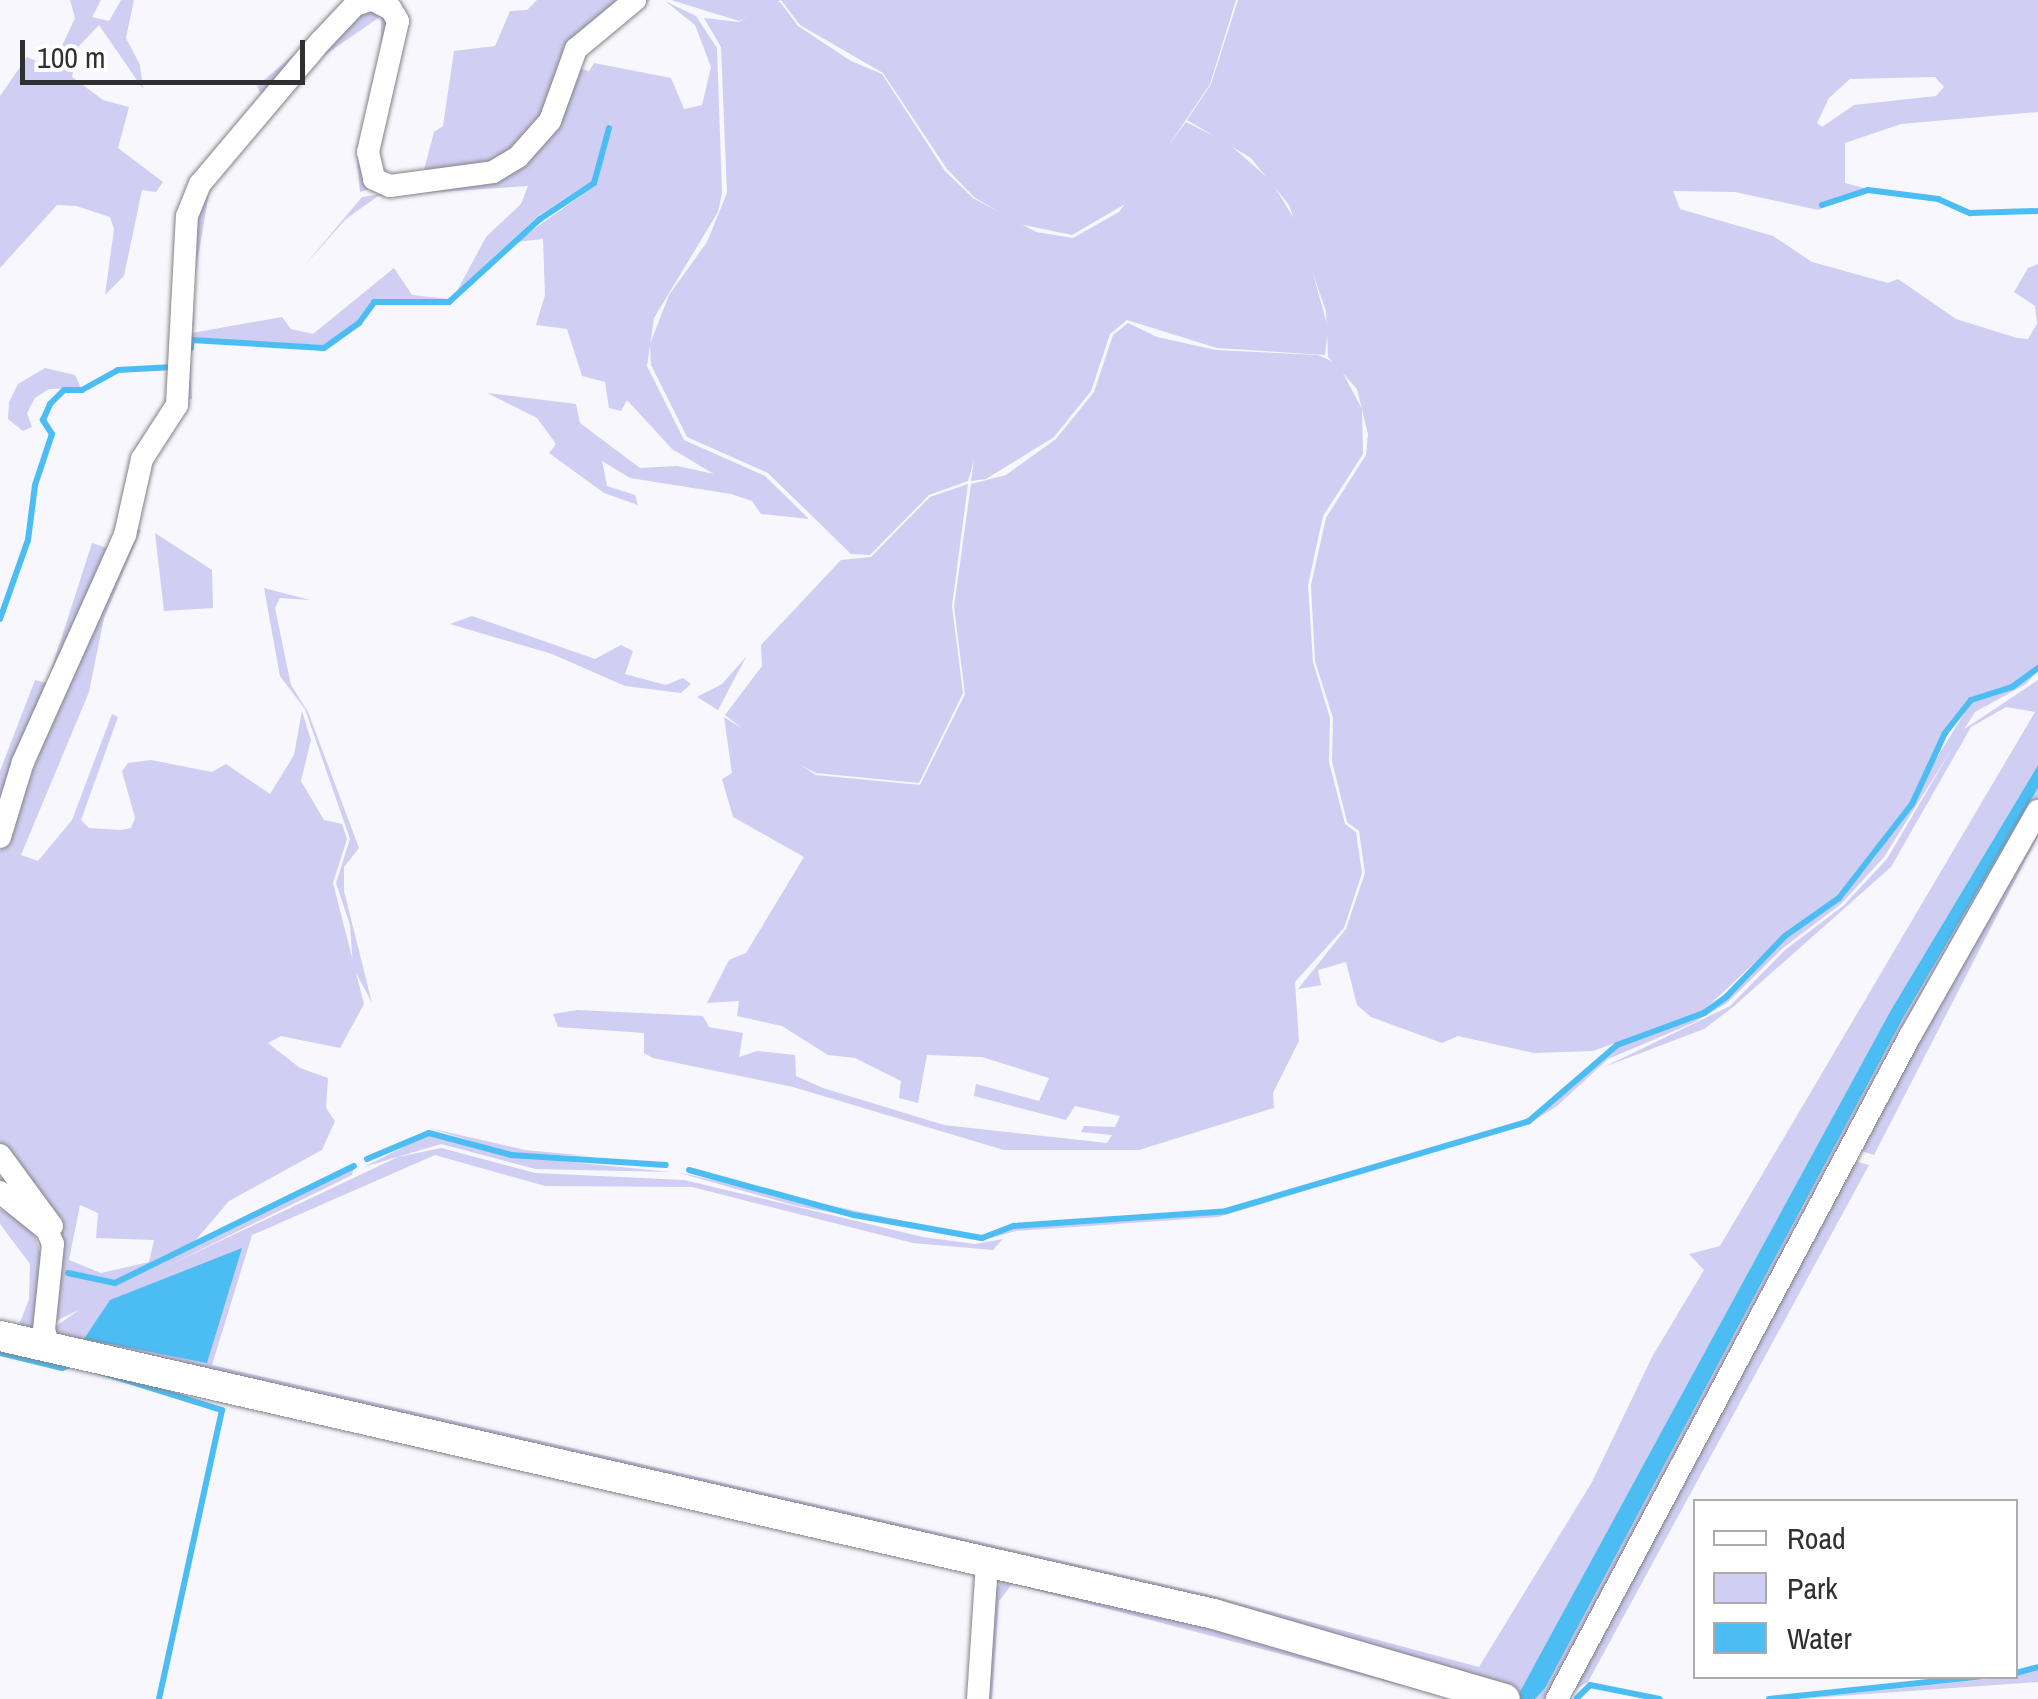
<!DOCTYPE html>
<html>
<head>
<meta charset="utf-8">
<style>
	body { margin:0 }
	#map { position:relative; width:2038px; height:1699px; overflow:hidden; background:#f7f7fd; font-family:"Archivo Narrow",sans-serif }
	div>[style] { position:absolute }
	.green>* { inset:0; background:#d0cef2 }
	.water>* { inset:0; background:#4cbdf3 }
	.stream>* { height:6px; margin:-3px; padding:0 3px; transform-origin:3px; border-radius:3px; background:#4cbdf3 }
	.roads { filter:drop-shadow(0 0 2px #828187) drop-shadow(0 0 2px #828187) }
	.street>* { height:22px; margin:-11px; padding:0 11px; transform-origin:11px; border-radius:11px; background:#fff }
	.secondary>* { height:30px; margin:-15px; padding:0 15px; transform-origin:15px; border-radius:15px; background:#fff }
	span { translate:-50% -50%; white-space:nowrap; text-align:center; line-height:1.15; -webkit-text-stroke:10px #fff; paint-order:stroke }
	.legend { position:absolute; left:1693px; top:1499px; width:325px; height:180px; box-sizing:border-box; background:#fff; border:2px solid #acacad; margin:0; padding:12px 18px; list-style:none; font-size:30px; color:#303032 }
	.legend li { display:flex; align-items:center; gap:20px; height:50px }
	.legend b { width:50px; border:2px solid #acacad }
	.scale { position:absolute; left:20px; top:40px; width:285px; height:45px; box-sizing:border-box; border:5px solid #303032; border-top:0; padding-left:12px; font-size:30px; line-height:35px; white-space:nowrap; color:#303032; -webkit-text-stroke:8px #fff; paint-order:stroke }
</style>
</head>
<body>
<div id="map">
	<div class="green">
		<div style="clip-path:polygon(70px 0,101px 0,92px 17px,109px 21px,121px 0,134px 0,126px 38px,140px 65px,143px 89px,99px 25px,79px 46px,72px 77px,103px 100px,129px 107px,118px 148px,163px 182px,156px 192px,142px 190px,124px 276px,105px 295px,114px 229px,110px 217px,76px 206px,57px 205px,0 268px,0 96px,27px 57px,47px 66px,55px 61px,75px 18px)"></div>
		<div style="clip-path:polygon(537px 0,630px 0,591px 31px,547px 120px,517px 155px,421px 181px,434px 132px,443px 126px,454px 51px,495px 46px,510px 11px,527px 10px)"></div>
		<div style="clip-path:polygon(650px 0,595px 41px,575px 67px,589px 71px,594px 63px,671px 78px,684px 109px,702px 105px,711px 67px,695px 25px,665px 1px,696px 16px,717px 48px,722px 193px,718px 212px,654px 318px,647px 366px,684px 440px,765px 476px,809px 519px,761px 514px,752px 501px,731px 494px,630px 478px,602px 461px,607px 486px,635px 495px,638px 505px,604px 493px,549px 453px,556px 444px,537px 418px,487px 393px,576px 404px,580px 423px,640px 468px,677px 466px,714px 474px,672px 449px,627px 400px,621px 411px,609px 408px,605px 382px,582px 376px,567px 329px,536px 325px,545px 295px,543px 239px,516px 242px,597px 184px,612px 117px,592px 181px,538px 216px,457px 291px,486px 237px,521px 204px,528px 186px,378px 196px,346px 219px,304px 266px,362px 197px,495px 175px,521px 160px,553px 122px,579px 51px,640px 1px)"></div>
		<div style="clip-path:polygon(671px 0,1236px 0,1210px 84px,1132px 200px,1072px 235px,1019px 224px,974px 197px,947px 169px,883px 73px,800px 25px,781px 0,739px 21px)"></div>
		<div style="clip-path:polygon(evenodd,1238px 0,2038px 0,2038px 112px,1901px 124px,1845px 143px,1845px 183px,1868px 189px,1818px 210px,1735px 192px,1673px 191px,1680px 209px,1773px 236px,1812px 262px,1888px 283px,1898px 279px,1956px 319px,2017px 338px,2028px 339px,2037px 324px,2035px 306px,2014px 292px,2028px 268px,2038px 264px,2038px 665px,2012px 686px,1970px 699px,1944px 733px,1910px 802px,1838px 897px,1784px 935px,1703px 1011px,1593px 1051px,1534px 1053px,1458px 1036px,1442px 1043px,1371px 1017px,1357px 1005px,1346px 962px,1318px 970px,1321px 985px,1298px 989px,1346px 929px,1365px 873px,1359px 831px,1347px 822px,1332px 761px,1333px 718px,1315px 661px,1311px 585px,1326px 518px,1366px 455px,1368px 434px,1357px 389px,1328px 357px,1326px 311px,1289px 205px,1251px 158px,1187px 120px,1211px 84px,1238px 0,1935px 77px,1944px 87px,1936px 96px,1854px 105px,1822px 127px,1817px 123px,1829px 98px,1850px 79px,1935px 77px)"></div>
		<div style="clip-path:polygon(770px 2px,780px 2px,798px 26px,851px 61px,882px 74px,945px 171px,973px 198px,1036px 232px,1073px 238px,1119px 212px,1186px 122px,1228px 143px,1271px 181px,1301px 230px,1328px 328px,1325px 355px,1217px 348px,1127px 320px,1110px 334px,1091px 391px,1054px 437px,986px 479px,971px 481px,974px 460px,968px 481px,929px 495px,870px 555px,851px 554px,768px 473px,687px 437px,651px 365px,650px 344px,669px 295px,707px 242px,727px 193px,721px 47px,704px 18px,739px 22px)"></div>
		<div style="clip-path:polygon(371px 3px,394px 21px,365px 151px,365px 168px,381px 185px,360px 192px,357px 162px,381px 45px,381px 16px,305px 69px,210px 187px,192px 293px,194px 326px,186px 328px,190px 216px,203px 185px,357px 8px)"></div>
		<div style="clip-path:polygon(305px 45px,264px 101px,257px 86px)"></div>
		<div style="clip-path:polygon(394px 268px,412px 295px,448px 299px,373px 299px,356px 322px,323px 345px,189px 338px,192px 399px,181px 402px,186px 334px,282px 317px,291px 329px,313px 334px)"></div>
		<div style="clip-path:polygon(1128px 323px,1157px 337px,1216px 350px,1318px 355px,1338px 364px,1362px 409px,1363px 454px,1323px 516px,1308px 585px,1313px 662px,1330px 718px,1329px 762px,1345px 824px,1356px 832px,1362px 873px,1344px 928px,1295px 982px,1299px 1041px,1273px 1093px,1274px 1108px,1139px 1150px,1004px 1150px,793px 1087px,653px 1058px,644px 1053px,644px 1033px,558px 1027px,553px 1014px,577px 1010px,703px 1016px,709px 1027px,743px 1033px,739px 1057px,757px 1051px,795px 1055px,796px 1076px,823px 1088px,944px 1125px,1107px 1143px,1112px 1135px,1081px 1132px,1084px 1126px,1115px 1127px,1120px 1116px,1075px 1106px,1066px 1120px,974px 1096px,976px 1084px,1039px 1101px,1049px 1078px,982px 1057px,927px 1055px,918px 1103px,899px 1098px,901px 1081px,855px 1058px,828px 1055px,782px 1026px,737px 1016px,739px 1001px,707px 1003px,729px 960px,746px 953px,804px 857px,733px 817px,722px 779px,732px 773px,724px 717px,816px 775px,920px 785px,965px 694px,954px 607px,971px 484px,1006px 475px,1056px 439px,1094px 392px,1113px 335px)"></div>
		<div style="clip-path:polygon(45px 368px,75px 375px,81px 388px,49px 389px,35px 398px,27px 413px,32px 427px,23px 431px,8px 419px,9px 402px,18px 384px)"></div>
		<div style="clip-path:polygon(968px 484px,952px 606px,963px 693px,919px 783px,816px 773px,768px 749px,725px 715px,762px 666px,761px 645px,841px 560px,871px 557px,930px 497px)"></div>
		<div style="clip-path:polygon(evenodd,131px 528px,141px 530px,104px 618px,89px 692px,21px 855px,38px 861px,72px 820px,112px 714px,118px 717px,81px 820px,89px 828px,121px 830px,131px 828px,135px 818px,122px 771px,128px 763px,151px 760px,212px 772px,226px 764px,270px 794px,294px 755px,302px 711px,311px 740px,301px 781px,324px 820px,342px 824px,347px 839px,333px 883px,364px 1004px,340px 1048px,281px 1036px,268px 1043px,300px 1068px,328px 1078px,326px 1108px,335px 1121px,322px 1150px,229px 1201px,189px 1248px,115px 1282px,68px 1274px,115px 1284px,354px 1167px,352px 1175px,48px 1325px,57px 1282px,0 1148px,0 851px,131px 528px,80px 1205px,98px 1213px,96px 1238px,154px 1240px,149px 1262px,101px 1273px,69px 1260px,80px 1205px)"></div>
		<div style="clip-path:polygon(155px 533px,212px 570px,213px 608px,164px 611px)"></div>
		<div style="clip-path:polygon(92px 543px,116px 551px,0 825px,0 771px,35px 680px,47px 683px)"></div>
		<div style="clip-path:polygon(264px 588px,310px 600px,280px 598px,275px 608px,291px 685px,308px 712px,359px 848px,344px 867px,344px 891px,372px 1003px,353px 967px,350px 925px,336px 883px,350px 839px,305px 709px,280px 676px)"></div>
		<div style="clip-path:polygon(472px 616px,595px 659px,621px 645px,633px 651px,625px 674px,666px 685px,683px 678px,691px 684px,681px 693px,625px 686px,552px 654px,450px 624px)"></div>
		<div style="clip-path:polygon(746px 657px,718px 710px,697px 697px,722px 684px)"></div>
		<div style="clip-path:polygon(2038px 670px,2026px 684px,1975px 712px,1884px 857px,1841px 904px,1783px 948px,1727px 1003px,1693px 1023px,1608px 1059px,1557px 1106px,1530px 1123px,1307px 1191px,1530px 1121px,1618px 1046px,1704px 1014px,1728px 998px,1786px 937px,1840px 899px,1876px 856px,1972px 701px,2013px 689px)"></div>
		<div style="clip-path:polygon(2038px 680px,2038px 765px,1891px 1010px,1518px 1696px,55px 1336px,55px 1327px,87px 1304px,398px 1157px,441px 1148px,535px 1173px,684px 1180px,923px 1237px,975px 1244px,1003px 1239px,993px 1250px,913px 1243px,692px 1187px,545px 1186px,435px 1155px,252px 1235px,212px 1365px,1206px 1594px,1479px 1667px,1592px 1482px,1652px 1357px,1704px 1270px,1689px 1254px,1720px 1246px,2035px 712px,2006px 707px,1971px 727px,1891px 867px,1733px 1007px,1704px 1029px,1604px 1067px,1730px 1006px,1785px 950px,1843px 906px,1887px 859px,1963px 730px)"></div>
		<div style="clip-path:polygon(2038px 788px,2038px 803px,1550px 1699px,1535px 1699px,1903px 1018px)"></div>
		<div style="clip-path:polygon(2038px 823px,2038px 836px,1874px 1155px,1858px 1150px)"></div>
		<div style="clip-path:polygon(429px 1128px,525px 1150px,590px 1156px,510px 1153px)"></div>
		<div style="clip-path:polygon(429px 1134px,511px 1156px,670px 1172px,536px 1169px,441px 1144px,364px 1167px)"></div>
		<div style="clip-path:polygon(1853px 1161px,1869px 1165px,1588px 1682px,1571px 1692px)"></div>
		<div style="clip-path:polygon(676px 1172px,981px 1238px,1014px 1228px,1226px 1213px,1302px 1192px,1218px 1217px,1016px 1231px,980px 1241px,797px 1206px)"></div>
		<div style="clip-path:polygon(0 1209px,32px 1227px,41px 1254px,37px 1334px,19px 1325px,29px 1299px,30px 1264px,0 1224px)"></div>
		<div style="clip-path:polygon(1006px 1576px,1217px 1619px,1453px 1699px,1012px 1584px,999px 1601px,992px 1699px,984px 1699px,993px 1593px)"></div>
		<div style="clip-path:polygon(2038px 1670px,2038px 1682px,1797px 1699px,2016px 1676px)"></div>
	</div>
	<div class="water">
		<div style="clip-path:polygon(2038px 765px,2038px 788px,1903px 1018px,1545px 1688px,1535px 1699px,1516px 1699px,1891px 1010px)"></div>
		<div style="clip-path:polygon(242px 1248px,207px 1363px,84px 1339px,110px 1300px)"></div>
	</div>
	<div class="stream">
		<div style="left:1822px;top:205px;width:48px;rotate:-18.1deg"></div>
		<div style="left:1868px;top:190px;width:71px;rotate:7.3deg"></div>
		<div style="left:1938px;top:199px;width:35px;rotate:24deg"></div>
		<div style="left:1970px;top:213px;width:68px;rotate:-1.7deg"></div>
		<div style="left:191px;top:348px;width:8px;rotate:-90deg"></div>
		<div style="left:191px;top:340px;width:133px;rotate:3.4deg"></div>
		<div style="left:324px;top:348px;width:43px;rotate:-35.5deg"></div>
		<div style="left:359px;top:323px;width:26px;rotate:-54deg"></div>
		<div style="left:374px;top:302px;width:75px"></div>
		<div style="left:449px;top:302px;width:123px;rotate:-42.4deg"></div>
		<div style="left:540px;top:219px;width:65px;rotate:-33.7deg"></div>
		<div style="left:594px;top:183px;width:57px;rotate:-74.7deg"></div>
		<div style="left:0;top:619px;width:84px;rotate:-70.5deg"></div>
		<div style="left:28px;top:540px;width:55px;rotate:-82.7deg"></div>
		<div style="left:35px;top:485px;width:54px;rotate:-71.6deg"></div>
		<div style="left:52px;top:434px;width:17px;rotate:-123deg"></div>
		<div style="left:43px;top:420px;width:17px;rotate:-66deg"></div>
		<div style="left:50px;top:404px;width:20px;rotate:-45deg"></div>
		<div style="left:64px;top:390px;width:18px"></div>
		<div style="left:82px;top:390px;width:41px;rotate:-29.1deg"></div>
		<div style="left:118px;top:370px;width:55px;rotate:-3.1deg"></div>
		<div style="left:367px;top:1159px;width:67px;rotate:-22.8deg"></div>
		<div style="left:429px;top:1133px;width:85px;rotate:15deg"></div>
		<div style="left:511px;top:1155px;width:155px;rotate:3.7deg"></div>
		<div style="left:689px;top:1170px;width:171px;rotate:15.3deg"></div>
		<div style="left:854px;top:1215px;width:130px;rotate:10.2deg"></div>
		<div style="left:982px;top:1238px;width:34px;rotate:-21deg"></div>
		<div style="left:1014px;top:1226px;width:213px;rotate:-4deg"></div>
		<div style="left:1226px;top:1211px;width:316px;rotate:-16.5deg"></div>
		<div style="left:1529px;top:1121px;width:116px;rotate:-40.8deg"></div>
		<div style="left:1617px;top:1045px;width:93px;rotate:-20.2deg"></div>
		<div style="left:1704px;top:1013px;width:29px;rotate:-36deg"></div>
		<div style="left:1727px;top:996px;width:83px;rotate:-46deg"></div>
		<div style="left:1785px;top:936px;width:66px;rotate:-35.1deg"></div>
		<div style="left:1839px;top:898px;width:119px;rotate:-52.2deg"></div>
		<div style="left:1912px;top:804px;width:78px;rotate:-65.1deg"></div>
		<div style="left:1945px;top:733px;width:42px;rotate:-51.8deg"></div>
		<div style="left:1971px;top:700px;width:43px;rotate:-17.6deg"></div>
		<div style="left:2012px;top:687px;width:32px;rotate:-36deg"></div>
		<div style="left:68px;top:1273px;width:48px;rotate:12deg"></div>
		<div style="left:115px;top:1283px;width:266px;rotate:-26.1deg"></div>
		<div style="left:0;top:1353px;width:64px;rotate:13.6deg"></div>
		<div style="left:62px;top:1368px;width:13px;rotate:-18deg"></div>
		<div style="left:74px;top:1364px;width:155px;rotate:17.3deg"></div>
		<div style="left:222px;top:1410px;width:296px;rotate:102.3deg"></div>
		<div style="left:2016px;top:1673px;width:23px;rotate:-15deg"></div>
		<div style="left:1577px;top:1698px;width:18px;rotate:-45deg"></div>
		<div style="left:1590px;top:1685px;width:71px;rotate:11.3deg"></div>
		<div style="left:1769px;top:1699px;width:217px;rotate:-6.1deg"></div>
	</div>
	<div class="roads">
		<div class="street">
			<div style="left:373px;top:0;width:20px;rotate:27deg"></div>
			<div style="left:391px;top:9px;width:14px;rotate:60deg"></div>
			<div style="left:398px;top:21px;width:134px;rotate:102.9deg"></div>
			<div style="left:368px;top:152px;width:28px;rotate:77deg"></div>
			<div style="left:374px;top:179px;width:17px;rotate:24deg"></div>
			<div style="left:390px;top:186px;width:104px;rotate:-7.7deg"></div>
			<div style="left:493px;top:172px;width:29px;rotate:-31deg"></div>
			<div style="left:518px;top:157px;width:48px;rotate:-48.4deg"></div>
			<div style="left:550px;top:121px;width:77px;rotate:-70.1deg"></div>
			<div style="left:576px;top:49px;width:77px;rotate:-39.7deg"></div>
			<div style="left:0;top:837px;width:78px;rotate:-73deg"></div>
			<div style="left:23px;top:762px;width:249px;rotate:-65.8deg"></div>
			<div style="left:125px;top:535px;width:78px;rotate:-77.4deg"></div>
			<div style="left:142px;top:459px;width:64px;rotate:-57.1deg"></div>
			<div style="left:177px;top:405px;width:189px;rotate:-87deg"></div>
			<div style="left:187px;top:216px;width:35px;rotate:-68deg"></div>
			<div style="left:200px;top:184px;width:187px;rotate:-49.8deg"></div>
			<div style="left:321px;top:41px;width:50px;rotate:-46.6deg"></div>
			<div style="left:355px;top:5px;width:16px;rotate:-18deg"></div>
			<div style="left:0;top:1155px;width:88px;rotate:53.8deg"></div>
			<div style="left:0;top:1192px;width:60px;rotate:39deg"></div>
			<div style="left:47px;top:1230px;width:15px;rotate:67deg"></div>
			<div style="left:53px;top:1244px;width:86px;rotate:96deg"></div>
			<div style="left:44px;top:1330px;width:17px;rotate:73deg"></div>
			<div style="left:978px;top:1699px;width:137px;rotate:-86.2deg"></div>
			<div style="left:1557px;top:1699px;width:751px;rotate:-61.97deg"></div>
			<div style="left:1910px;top:1036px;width:259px;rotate:-60.4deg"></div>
		</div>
		<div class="secondary">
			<div style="left:0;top:1336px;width:1245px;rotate:12.9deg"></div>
			<div style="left:1214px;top:1614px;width:303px;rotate:16.3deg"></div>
		</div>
	</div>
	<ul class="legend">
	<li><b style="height:12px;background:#fff"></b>Road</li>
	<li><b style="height:28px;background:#d0cef2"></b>Park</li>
	<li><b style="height:28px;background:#4cbdf3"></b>Water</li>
	</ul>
	<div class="scale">100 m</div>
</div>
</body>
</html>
